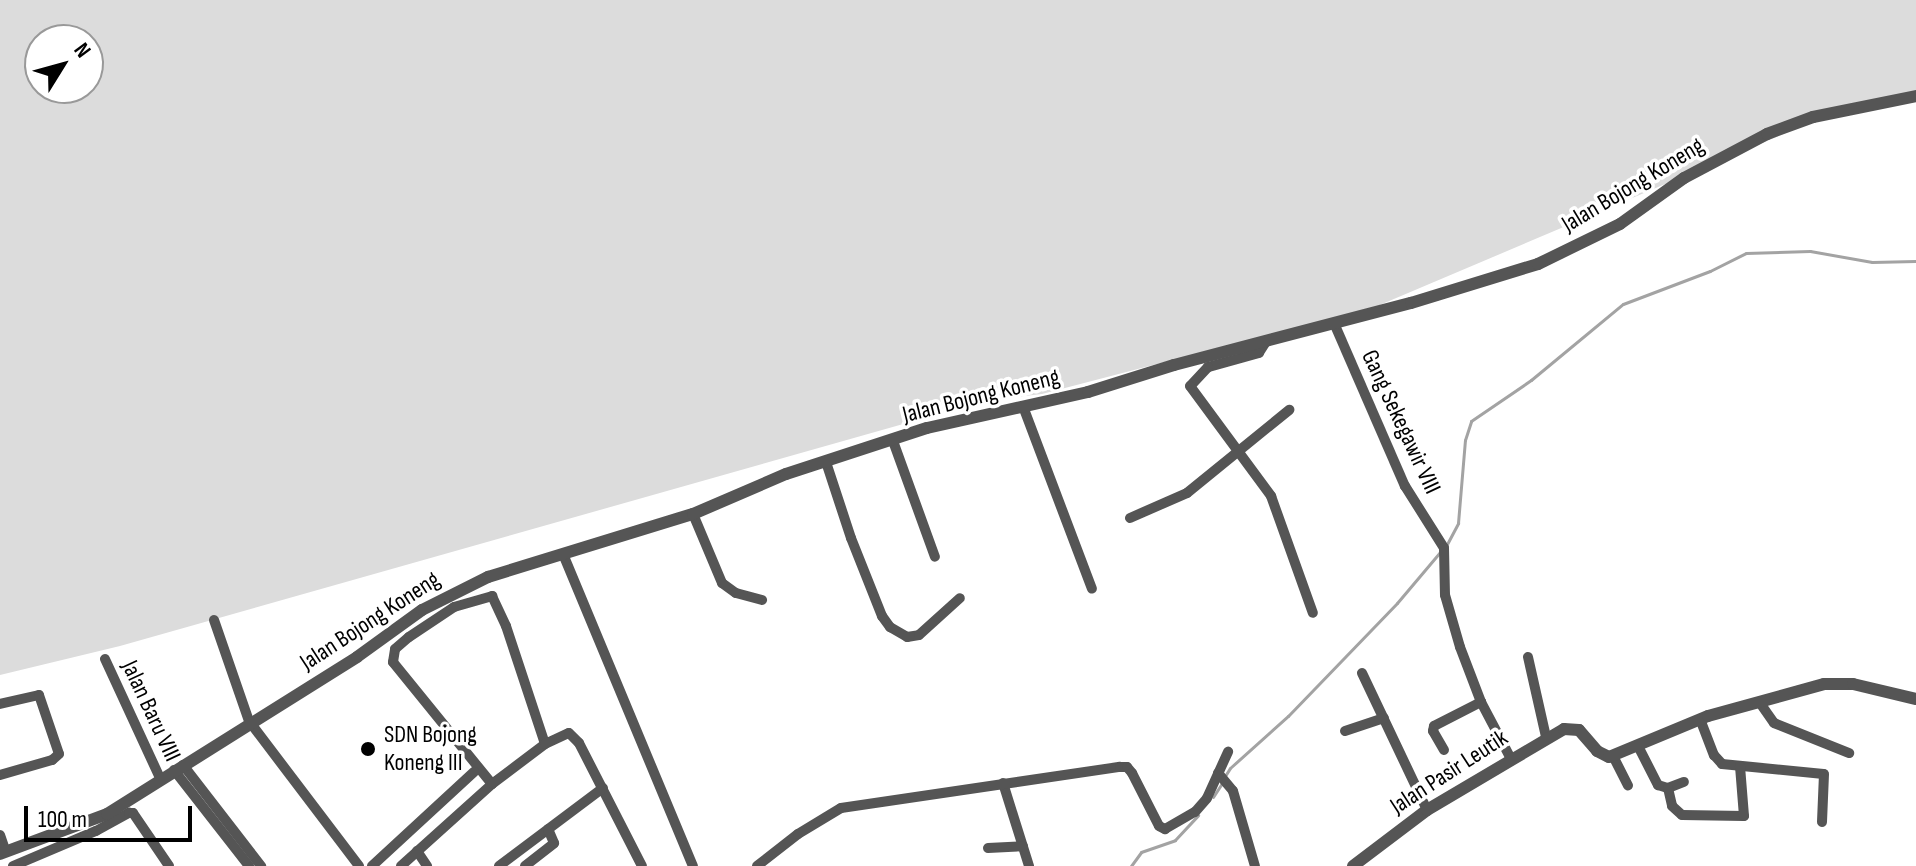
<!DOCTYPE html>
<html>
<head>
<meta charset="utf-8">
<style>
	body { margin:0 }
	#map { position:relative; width:1916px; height:866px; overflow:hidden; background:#fff; font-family:"Sofia Sans Condensed",sans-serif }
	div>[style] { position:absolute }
	.green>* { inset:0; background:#dcdcdc }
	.stream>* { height:3px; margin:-1.5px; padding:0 1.5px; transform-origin:1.5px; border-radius:1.5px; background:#a3a3a3 }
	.minor>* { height:10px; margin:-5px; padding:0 5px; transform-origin:5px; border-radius:5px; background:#555 }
	.tertiary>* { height:12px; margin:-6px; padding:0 6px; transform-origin:6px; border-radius:6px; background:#555 }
	.dots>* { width:22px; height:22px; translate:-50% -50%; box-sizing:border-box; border:4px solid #fff; border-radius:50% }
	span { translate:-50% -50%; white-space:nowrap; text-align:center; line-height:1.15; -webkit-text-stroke:7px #fff; paint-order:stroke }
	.street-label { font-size:24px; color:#000 }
	.poi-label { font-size:24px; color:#000 }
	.left { translate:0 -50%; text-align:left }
	.north { position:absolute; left:24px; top:24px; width:80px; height:80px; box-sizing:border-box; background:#fff; border:2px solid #999; border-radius:50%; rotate:53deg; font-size:22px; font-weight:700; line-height:32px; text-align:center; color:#000 }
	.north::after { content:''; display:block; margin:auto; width:28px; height:36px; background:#000; clip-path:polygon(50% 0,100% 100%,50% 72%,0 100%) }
	.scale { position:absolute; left:24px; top:806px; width:168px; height:36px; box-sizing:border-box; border:4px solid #000; border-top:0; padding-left:10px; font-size:24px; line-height:28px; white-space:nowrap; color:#000; -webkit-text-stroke:6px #fff; paint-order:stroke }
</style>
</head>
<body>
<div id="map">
	<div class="green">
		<div style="clip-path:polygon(evenodd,0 0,1916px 0,1916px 94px,1847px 107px,1375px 307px,1042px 394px,988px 400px,120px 646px,0 675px,0 0,40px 40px,88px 40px,88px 88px,40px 88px,40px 40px)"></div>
	</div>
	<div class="stream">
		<div style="left:1446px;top:546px;width:26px;rotate:-62deg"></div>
		<div style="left:1458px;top:523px;width:83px;rotate:-85.2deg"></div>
		<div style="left:1465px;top:440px;width:20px;rotate:-72deg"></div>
		<div style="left:1471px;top:421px;width:73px;rotate:-34.3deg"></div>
		<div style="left:1531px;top:380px;width:119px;rotate:-39.6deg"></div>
		<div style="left:1623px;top:304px;width:93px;rotate:-20.8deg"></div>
		<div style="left:1710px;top:271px;width:40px;rotate:-26.6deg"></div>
		<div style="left:1746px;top:253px;width:64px;rotate:-1.8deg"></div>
		<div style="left:1810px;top:251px;width:63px;rotate:10.1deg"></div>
		<div style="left:1872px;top:262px;width:44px;rotate:-1.3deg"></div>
		<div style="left:1225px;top:776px;width:9px;rotate:-58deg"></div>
		<div style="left:1230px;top:768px;width:78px;rotate:-41.9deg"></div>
		<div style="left:1288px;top:716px;width:157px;rotate:-46deg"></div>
		<div style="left:1397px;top:603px;width:68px;rotate:-49.8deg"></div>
		<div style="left:1213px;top:797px;width:17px;rotate:-57deg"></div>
		<div style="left:1131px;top:866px;width:17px;rotate:-54deg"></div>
		<div style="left:1141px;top:852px;width:36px;rotate:-19deg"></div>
		<div style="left:1175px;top:840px;width:34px;rotate:-47deg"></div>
	</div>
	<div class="minor">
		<div style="left:1334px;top:323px;width:178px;rotate:66.5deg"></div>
		<div style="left:1405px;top:486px;width:73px;rotate:57.8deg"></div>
		<div style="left:1444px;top:548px;width:47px;rotate:88.8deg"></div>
		<div style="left:1445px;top:595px;width:54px;rotate:73.9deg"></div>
		<div style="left:1460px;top:647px;width:59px;rotate:69.1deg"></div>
		<div style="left:1481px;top:702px;width:64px;rotate:62.2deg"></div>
		<div style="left:1267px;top:340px;width:15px;rotate:122deg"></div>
		<div style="left:1259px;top:353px;width:53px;rotate:164.6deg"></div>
		<div style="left:1208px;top:367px;width:26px;rotate:133deg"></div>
		<div style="left:1190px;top:386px;width:137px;rotate:53.6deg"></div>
		<div style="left:1271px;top:496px;width:124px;rotate:70.3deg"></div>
		<div style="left:1024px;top:409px;width:192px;rotate:69.3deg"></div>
		<div style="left:893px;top:441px;width:123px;rotate:70.1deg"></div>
		<div style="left:826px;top:462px;width:80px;rotate:71.8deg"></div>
		<div style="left:851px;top:538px;width:84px;rotate:68.3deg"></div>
		<div style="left:882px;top:616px;width:14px;rotate:54deg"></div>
		<div style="left:890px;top:627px;width:20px;rotate:30deg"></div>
		<div style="left:907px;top:637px;width:12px;rotate:-9deg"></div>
		<div style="left:919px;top:635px;width:55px;rotate:-42.1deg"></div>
		<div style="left:693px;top:514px;width:75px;rotate:67.2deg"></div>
		<div style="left:722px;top:583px;width:17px;rotate:36deg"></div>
		<div style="left:736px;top:593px;width:27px;rotate:15deg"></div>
		<div style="left:1130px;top:518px;width:62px;rotate:-23.7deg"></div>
		<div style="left:1187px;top:493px;width:132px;rotate:-39.1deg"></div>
		<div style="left:563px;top:554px;width:338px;rotate:67.4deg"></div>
		<div style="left:214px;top:620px;width:107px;rotate:70.9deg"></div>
		<div style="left:249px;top:721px;width:182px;rotate:52.8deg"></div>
		<div style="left:1528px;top:657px;width:82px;rotate:77.3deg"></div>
		<div style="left:105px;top:659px;width:133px;rotate:65.2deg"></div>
		<div style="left:1362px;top:673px;width:152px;rotate:64.6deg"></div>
		<div style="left:1760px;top:703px;width:24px;rotate:55deg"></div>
		<div style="left:1774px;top:723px;width:81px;rotate:21.8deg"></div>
		<div style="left:0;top:704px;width:40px;rotate:-13deg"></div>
		<div style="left:39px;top:695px;width:62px;rotate:71.3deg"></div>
		<div style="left:59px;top:754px;width:9px;rotate:139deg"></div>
		<div style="left:52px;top:760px;width:54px;rotate:163.9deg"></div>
		<div style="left:1700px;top:719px;width:39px;rotate:69deg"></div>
		<div style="left:1714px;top:755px;width:12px;rotate:48deg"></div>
		<div style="left:1722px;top:764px;width:102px;rotate:5.6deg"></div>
		<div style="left:1824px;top:774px;width:48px;rotate:92.4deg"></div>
		<div style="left:1345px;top:731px;width:41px;rotate:-18.4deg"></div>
		<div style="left:1638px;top:746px;width:44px;rotate:62.9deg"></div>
		<div style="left:1658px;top:785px;width:10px;rotate:17deg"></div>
		<div style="left:1668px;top:788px;width:17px;rotate:-21deg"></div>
		<div style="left:1444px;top:750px;width:22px;rotate:-120deg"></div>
		<div style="left:1433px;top:731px;width:5px;rotate:-79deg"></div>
		<div style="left:1434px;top:726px;width:53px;rotate:-27.1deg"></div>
		<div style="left:1613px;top:756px;width:33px;rotate:63deg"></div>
		<div style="left:183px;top:765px;width:128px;rotate:52.3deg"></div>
		<div style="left:174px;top:770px;width:122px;rotate:52deg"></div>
		<div style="left:1218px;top:773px;width:23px;rotate:50deg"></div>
		<div style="left:1233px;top:791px;width:78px;rotate:73.7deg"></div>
		<div style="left:1003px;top:783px;width:87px;rotate:72.6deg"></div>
		<div style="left:492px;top:784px;width:157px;rotate:-129.1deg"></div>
		<div style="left:393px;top:662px;width:13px;rotate:-81deg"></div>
		<div style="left:395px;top:649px;width:18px;rotate:-41deg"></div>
		<div style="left:409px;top:637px;width:54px;rotate:-33.7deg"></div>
		<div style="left:454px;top:607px;width:40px;rotate:-16deg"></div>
		<div style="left:492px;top:596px;width:33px;rotate:65deg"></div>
		<div style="left:506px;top:626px;width:124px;rotate:71.7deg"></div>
		<div style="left:1668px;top:788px;width:18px;rotate:77deg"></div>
		<div style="left:1672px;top:806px;width:13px;rotate:42deg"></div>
		<div style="left:1682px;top:815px;width:62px;rotate:0.9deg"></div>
		<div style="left:1744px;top:816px;width:50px;rotate:-94.6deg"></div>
		<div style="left:0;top:835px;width:18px;rotate:71deg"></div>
		<div style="left:988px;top:848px;width:35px;rotate:-3deg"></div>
		<div style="left:417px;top:851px;width:18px;rotate:56deg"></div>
		<div style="left:13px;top:866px;width:90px;rotate:-22.9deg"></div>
		<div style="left:96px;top:831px;width:38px;rotate:-29deg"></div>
		<div style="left:129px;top:813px;width:4px"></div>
		<div style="left:133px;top:813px;width:64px;rotate:55.8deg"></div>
		<div style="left:372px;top:866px;width:139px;rotate:-42.7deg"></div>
		<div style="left:401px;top:866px;width:122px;rotate:-42deg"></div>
		<div style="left:492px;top:784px;width:66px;rotate:-37deg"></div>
		<div style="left:545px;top:744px;width:26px;rotate:-25deg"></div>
		<div style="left:569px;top:733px;width:14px;rotate:45deg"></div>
		<div style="left:579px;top:743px;width:138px;rotate:62.9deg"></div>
		<div style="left:499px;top:866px;width:130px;rotate:-36.9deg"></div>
		<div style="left:525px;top:866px;width:37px;rotate:-38deg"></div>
		<div style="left:554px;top:843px;width:15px;rotate:-113deg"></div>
		<div style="left:757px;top:866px;width:52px;rotate:-38deg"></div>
		<div style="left:798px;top:834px;width:50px;rotate:-31.2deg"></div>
		<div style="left:841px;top:808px;width:282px;rotate:-8.4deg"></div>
		<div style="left:1120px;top:767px;width:7px"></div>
		<div style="left:1127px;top:767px;width:8px;rotate:50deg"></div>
		<div style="left:1132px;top:773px;width:59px;rotate:63deg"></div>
		<div style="left:1159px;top:826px;width:7px;rotate:27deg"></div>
		<div style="left:1165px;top:829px;width:34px;rotate:-30deg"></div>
		<div style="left:1195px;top:812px;width:18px;rotate:-49deg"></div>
		<div style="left:1207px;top:798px;width:51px;rotate:-65.5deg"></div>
	</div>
	<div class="tertiary">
		<div style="left:0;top:854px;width:114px;rotate:-20.5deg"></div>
		<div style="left:107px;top:814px;width:295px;rotate:-32.1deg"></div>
		<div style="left:357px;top:657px;width:80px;rotate:-35.9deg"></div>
		<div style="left:422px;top:610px;width:74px;rotate:-26.6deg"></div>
		<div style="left:488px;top:577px;width:214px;rotate:-17.1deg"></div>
		<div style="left:693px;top:514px;width:101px;rotate:-23.3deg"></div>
		<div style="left:786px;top:474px;width:148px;rotate:-18.1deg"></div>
		<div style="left:927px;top:428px;width:165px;rotate:-12.6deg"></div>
		<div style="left:1088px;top:392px;width:90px;rotate:-17.4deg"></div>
		<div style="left:1174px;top:365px;width:245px;rotate:-14.7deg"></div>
		<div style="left:1411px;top:303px;width:133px;rotate:-17.1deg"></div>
		<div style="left:1538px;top:264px;width:91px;rotate:-26deg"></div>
		<div style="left:1620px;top:224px;width:79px;rotate:-35.7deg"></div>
		<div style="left:1684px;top:178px;width:94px;rotate:-27.9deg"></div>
		<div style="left:1767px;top:134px;width:49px;rotate:-20.3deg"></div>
		<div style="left:1813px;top:117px;width:105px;rotate:-11.5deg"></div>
		<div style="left:1353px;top:866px;width:93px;rotate:-37.1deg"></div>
		<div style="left:1427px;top:810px;width:159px;rotate:-30.6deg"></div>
		<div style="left:1564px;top:729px;width:15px;rotate:4deg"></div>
		<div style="left:1579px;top:730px;width:28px;rotate:49deg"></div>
		<div style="left:1597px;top:751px;width:13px;rotate:27deg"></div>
		<div style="left:1609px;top:757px;width:107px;rotate:-22.5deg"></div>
		<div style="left:1708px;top:716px;width:120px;rotate:-15.4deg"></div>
		<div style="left:1824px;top:684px;width:29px"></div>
		<div style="left:1853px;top:684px;width:65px;rotate:13.4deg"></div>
	</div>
	<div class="dots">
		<div style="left:368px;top:749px;background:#000"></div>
	</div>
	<div class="street-label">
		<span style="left:1633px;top:185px;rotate:-31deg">Jalan Bojong Koneng</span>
		<span style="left:981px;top:396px;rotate:-14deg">Jalan Bojong Koneng</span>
		<span style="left:1401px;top:422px;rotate:65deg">Gang Sekegawir VIII</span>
		<span style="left:370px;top:621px;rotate:-33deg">Jalan Bojong Koneng</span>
		<span style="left:151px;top:711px;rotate:65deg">Jalan Baru VIII</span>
		<span style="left:1449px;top:772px;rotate:-33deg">Jalan Pasir Leutik</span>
	</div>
	<div class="poi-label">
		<span class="left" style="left:384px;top:749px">SDN Bojong<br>Koneng III</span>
	</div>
	<div class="north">N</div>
	<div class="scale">100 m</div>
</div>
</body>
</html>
